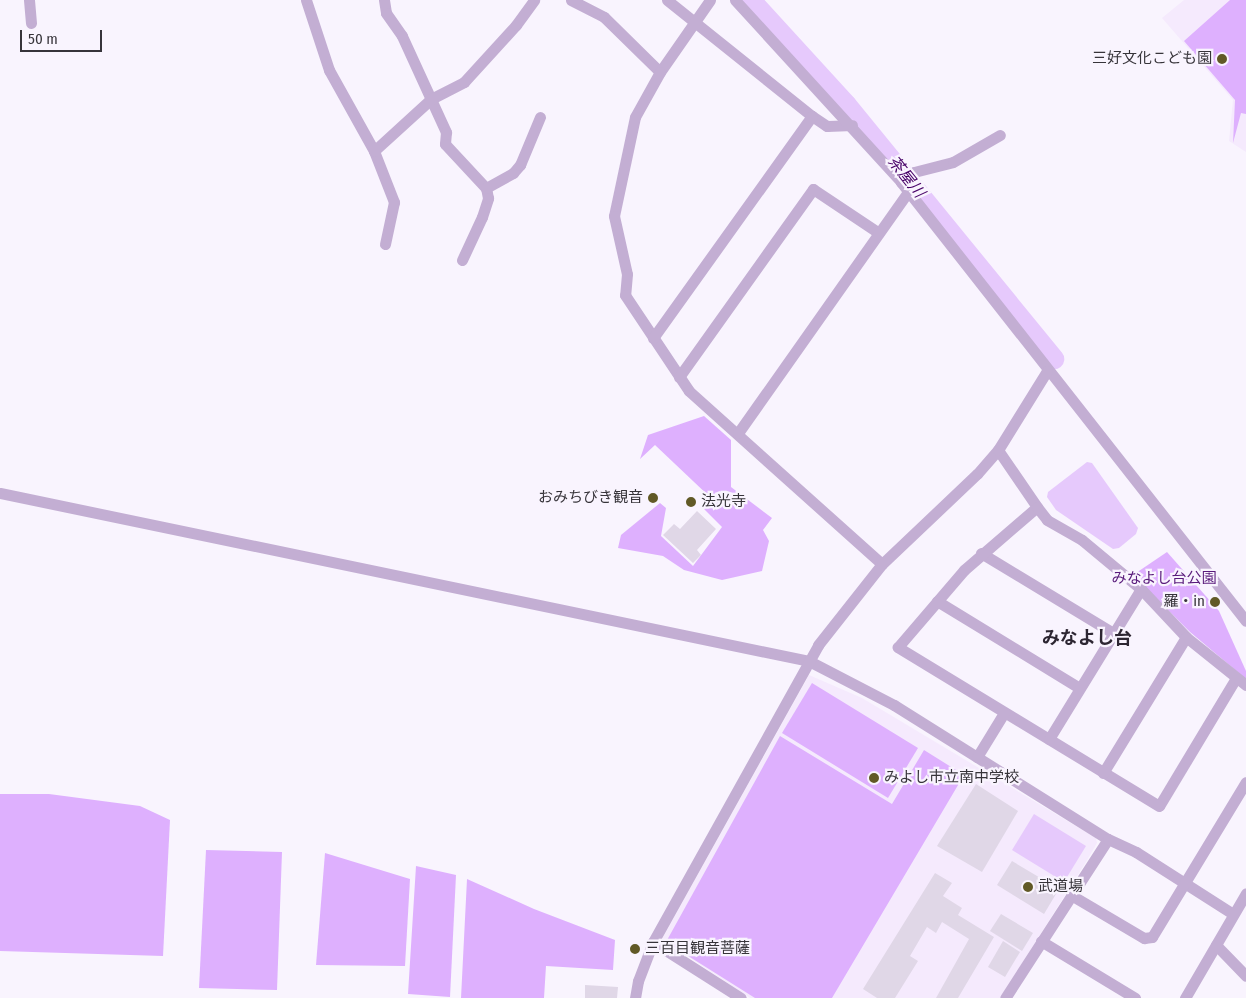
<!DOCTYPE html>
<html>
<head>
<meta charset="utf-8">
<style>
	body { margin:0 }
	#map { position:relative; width:1246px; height:998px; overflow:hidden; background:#f9f4fe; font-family:"Fira Sans Condensed","Noto Sans JP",sans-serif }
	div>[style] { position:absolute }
	.built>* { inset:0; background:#f5eafd }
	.green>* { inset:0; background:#deb0fe }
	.water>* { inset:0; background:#e6c9fc }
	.river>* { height:20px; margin:-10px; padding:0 10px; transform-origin:10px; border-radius:10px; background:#e6c9fc }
	.building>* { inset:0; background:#e0d7e7 }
	.minor>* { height:11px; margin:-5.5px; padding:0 5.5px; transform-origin:5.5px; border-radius:5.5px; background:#c3aed3 }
	.dots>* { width:14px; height:14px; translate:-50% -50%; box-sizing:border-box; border:2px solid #f9f4fe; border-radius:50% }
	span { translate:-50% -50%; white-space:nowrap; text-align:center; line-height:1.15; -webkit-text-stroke:4.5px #f9f4fe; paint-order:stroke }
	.poi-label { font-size:15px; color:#37343a }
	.right { translate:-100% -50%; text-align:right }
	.left { translate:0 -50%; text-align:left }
	.park-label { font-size:15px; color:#591b7b }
	.water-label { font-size:16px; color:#470067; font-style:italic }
	.quarter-label { font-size:18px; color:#2d2632; font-weight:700 }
	.scale { position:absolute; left:20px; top:30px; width:82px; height:22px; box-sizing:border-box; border:2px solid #37343a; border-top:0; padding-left:6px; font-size:15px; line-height:18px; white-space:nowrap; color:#37343a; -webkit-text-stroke:4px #f9f4fe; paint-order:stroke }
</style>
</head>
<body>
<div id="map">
	<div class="built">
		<div style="clip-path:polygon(1184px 0,1246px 0,1246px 152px,1229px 141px,1233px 100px,1162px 18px)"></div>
		<div style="clip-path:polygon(809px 675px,862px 698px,1096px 838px,1097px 843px,1086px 862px,1000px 998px,750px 998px,662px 939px)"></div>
	</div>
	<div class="green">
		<div style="clip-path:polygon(1230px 0,1246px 0,1246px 114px,1241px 113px,1233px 143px,1235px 100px,1184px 41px)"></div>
		<div style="clip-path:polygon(704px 416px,731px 440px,731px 487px,772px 518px,763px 530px,769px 541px,762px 571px,722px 580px,684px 570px,663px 556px,618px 548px,621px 535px,660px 503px,666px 508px,661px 536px,693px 566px,722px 527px,704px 509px,712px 499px,655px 445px,640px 459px,648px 435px)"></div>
		<div style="clip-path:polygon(1167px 552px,1219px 611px,1246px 671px,1246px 679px,1190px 632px,1133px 575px)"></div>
		<div style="clip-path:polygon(812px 683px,918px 748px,888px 798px,782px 733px)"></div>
		<div style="clip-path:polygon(780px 736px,892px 804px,924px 750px,964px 775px,832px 998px,755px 998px,666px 942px)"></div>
		<div style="clip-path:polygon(0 794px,49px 794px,140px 806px,170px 820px,163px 956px,0 951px)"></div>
		<div style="clip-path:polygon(206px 850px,282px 852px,277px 990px,199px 988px)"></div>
		<div style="clip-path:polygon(325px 853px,410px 879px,405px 966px,316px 965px)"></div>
		<div style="clip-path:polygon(416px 866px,456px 875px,450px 997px,408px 994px)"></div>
		<div style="clip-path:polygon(467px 879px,534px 909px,615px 940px,613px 970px,546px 966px,544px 998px,461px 998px)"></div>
	</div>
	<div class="water">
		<div style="clip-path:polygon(1087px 462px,1092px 463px,1138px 528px,1136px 534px,1119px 548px,1113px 549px,1056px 510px,1047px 497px,1048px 492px)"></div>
		<div style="clip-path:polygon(1034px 814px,1086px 846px,1064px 882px,1012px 850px)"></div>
	</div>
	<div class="river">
		<div style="left:751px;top:0;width:142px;rotate:47.6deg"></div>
		<div style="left:847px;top:105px;width:328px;rotate:50.8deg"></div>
	</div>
	<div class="building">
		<div style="clip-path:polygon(697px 511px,716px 529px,697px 550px,701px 555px,693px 563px,663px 535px,674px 524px,680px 529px)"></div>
		<div style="clip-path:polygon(976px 784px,1018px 811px,982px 872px,937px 846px)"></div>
		<div style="clip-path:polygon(1012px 861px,1059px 889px,1044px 914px,997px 885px)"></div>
		<div style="clip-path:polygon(935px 873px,952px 883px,943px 896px,962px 908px,958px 915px,994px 937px,958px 998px,936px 998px,969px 939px,942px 922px,936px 933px,927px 927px,910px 956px,918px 961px,895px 998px,877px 998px,863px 989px)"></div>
		<div style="clip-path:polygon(1001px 914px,1033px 933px,1022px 951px,990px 931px)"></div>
		<div style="clip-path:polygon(1003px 941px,1020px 952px,1005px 977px,988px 967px)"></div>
		<div style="clip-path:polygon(585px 985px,618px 987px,617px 998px,585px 998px)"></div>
	</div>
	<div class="minor">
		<div style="left:29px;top:0;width:23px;rotate:85deg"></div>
		<div style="left:306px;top:0;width:74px;rotate:71.8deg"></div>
		<div style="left:329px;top:70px;width:93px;rotate:60.9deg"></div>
		<div style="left:374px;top:151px;width:55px;rotate:68.6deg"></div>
		<div style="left:394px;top:202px;width:43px;rotate:102.1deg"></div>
		<div style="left:384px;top:0;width:13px;rotate:81deg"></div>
		<div style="left:386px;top:13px;width:28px;rotate:55deg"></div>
		<div style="left:402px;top:36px;width:106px;rotate:65.4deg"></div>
		<div style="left:446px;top:132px;width:12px;rotate:95deg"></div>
		<div style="left:445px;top:144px;width:60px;rotate:47deg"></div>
		<div style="left:571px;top:0;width:37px;rotate:27deg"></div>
		<div style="left:604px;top:17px;width:78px;rotate:44.5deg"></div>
		<div style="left:667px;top:0;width:186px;rotate:38.7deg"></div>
		<div style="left:812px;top:116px;width:18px;rotate:34deg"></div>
		<div style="left:827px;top:126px;width:25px;rotate:-2deg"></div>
		<div style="left:710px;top:0;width:88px;rotate:124.8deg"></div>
		<div style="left:660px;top:72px;width:51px;rotate:119.1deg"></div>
		<div style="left:635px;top:117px;width:101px;rotate:102deg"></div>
		<div style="left:614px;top:216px;width:59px;rotate:77.4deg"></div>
		<div style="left:627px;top:274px;width:21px;rotate:95deg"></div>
		<div style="left:625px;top:295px;width:115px;rotate:56.3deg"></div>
		<div style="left:689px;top:391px;width:259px;rotate:41.9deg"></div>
		<div style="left:735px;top:0;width:246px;rotate:47.6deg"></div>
		<div style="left:901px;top:182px;width:558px;rotate:51.84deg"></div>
		<div style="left:374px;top:151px;width:77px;rotate:-42.4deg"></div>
		<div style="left:431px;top:99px;width:37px;rotate:-27deg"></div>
		<div style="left:464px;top:82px;width:77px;rotate:-47.6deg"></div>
		<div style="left:516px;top:25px;width:31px;rotate:-54deg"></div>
		<div style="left:901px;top:182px;width:16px;rotate:-38deg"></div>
		<div style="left:914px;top:172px;width:40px;rotate:-14.4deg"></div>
		<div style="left:953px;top:162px;width:54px;rotate:-29.9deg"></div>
		<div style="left:462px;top:260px;width:47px;rotate:-65.1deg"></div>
		<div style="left:482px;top:217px;width:20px;rotate:-72deg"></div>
		<div style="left:488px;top:198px;width:10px;rotate:-101deg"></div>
		<div style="left:486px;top:188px;width:31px;rotate:-29deg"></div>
		<div style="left:513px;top:173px;width:11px;rotate:-49deg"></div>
		<div style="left:520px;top:165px;width:52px;rotate:-67.4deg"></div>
		<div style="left:653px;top:338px;width:273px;rotate:-54.4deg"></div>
		<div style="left:679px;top:377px;width:231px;rotate:-54.5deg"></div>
		<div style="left:813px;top:189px;width:79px;rotate:33.7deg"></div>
		<div style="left:738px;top:433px;width:295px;rotate:-54.8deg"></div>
		<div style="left:998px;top:450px;width:69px;rotate:55.6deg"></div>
		<div style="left:0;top:493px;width:826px;rotate:11.73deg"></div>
		<div style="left:809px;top:661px;width:96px;rotate:27.4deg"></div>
		<div style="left:894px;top:705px;width:252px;rotate:32.1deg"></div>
		<div style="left:1108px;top:839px;width:189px;rotate:122.9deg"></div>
		<div style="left:981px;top:553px;width:154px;rotate:31.2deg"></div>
		<div style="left:937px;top:601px;width:165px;rotate:31.4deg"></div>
		<div style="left:1236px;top:678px;width:149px;rotate:121deg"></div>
		<div style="left:1159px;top:806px;width:306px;rotate:-148.7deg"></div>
		<div style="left:898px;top:647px;width:101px;rotate:-49.4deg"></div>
		<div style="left:964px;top:570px;width:96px;rotate:-40.8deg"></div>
		<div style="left:1037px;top:507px;width:16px;rotate:52deg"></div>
		<div style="left:1047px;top:520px;width:40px;rotate:29.7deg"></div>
		<div style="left:1082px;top:540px;width:77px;rotate:39.7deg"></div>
		<div style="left:1141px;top:589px;width:66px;rotate:46.8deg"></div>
		<div style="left:1186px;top:637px;width:77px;rotate:38.7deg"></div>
		<div style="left:1049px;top:739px;width:176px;rotate:-58.5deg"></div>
		<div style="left:977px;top:757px;width:52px;rotate:-58.5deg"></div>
		<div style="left:1103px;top:773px;width:159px;rotate:-58.6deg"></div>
		<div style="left:1108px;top:839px;width:31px;rotate:25deg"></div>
		<div style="left:1136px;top:852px;width:115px;rotate:32.6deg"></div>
		<div style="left:1071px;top:895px;width:85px;rotate:30.5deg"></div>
		<div style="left:1144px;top:938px;width:8px;rotate:-7deg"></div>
		<div style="left:1152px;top:937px;width:181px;rotate:-58.8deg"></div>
		<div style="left:1041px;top:941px;width:110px;rotate:31.2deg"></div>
		<div style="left:653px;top:942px;width:104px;rotate:32.5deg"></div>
		<div style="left:1216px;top:945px;width:43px;rotate:45.9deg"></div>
		<div style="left:635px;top:998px;width:17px;rotate:-80deg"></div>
		<div style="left:638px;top:981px;width:42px;rotate:-69deg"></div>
		<div style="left:653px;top:942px;width:340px;rotate:-60.9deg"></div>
		<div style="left:818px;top:645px;width:103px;rotate:-51.7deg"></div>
		<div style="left:882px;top:564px;width:131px;rotate:-43.5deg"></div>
		<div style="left:977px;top:474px;width:32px;rotate:-49deg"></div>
		<div style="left:998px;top:450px;width:93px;rotate:-58.2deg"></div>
		<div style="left:1185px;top:998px;width:121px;rotate:-59.8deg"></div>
	</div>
	<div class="dots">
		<div style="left:1222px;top:59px;background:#615926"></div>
		<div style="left:653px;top:498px;background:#615926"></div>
		<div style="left:691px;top:502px;background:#615926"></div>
		<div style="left:1215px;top:602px;background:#615926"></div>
		<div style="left:874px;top:778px;background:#615926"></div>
		<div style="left:1028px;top:887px;background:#615926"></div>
		<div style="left:635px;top:949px;background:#615926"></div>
	</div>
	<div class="poi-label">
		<span class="right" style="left:1212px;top:59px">三好文化こども園</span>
		<span class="right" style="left:643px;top:498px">おみちびき観音</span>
		<span class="left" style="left:701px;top:502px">法光寺</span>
		<span class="right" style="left:1205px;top:602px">羅・in</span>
		<span class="left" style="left:884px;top:778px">みよし市立南中学校</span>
		<span class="left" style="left:1038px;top:887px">武道場</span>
		<span class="left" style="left:645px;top:949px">三百目観音菩薩</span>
	</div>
	<div class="park-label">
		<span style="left:1164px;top:579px">みなよし台公園</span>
	</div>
	<div class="water-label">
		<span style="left:906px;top:177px;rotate:51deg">茶屋川</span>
	</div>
	<div class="quarter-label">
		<span style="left:1087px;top:638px">みなよし台</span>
	</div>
	<div class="scale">50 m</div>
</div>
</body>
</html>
